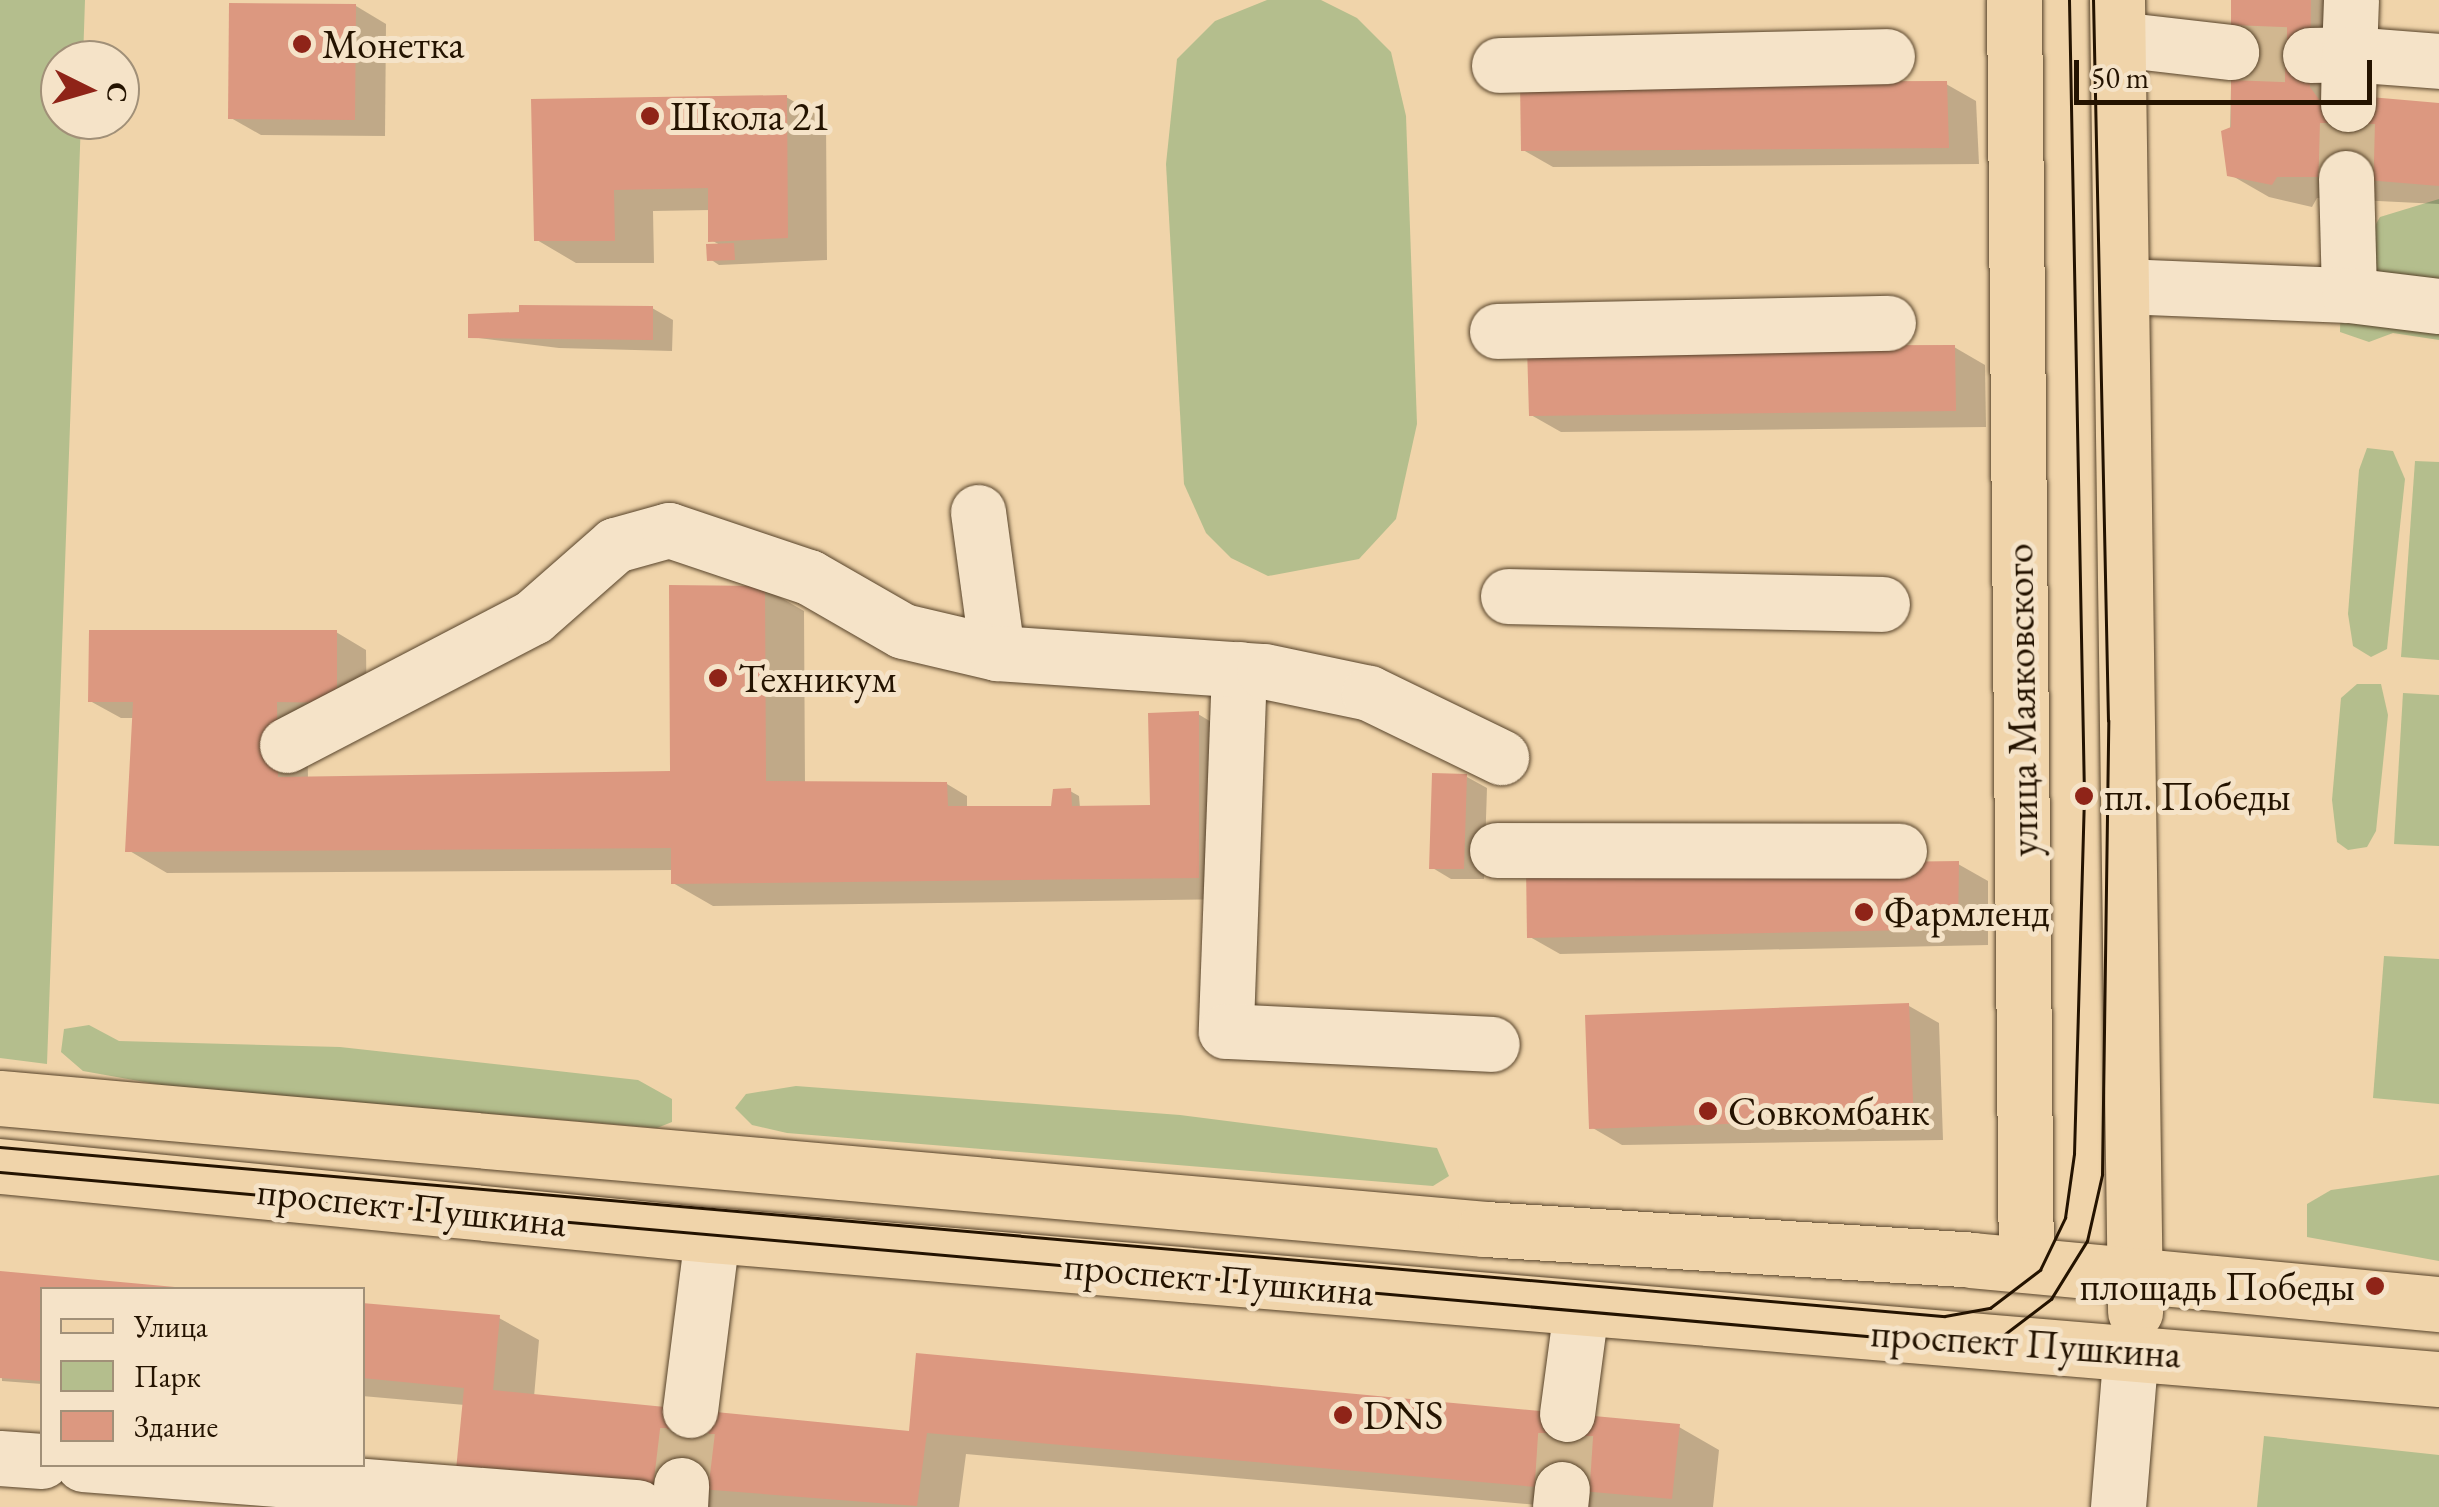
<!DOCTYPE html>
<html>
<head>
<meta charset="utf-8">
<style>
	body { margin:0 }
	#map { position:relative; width:2439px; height:1507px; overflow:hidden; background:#f0d4aa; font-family:"EB Garamond",serif }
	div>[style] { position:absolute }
	.green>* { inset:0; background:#b4be8d }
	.shadow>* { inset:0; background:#0003 }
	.building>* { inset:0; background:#dc9880 }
	.minor-tunnel>* { height:55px; margin-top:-27.5px; transform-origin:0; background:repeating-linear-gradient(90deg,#d1b790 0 55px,transparent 0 83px) }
	.roads { filter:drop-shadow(0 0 2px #57432a) drop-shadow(0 0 2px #57432a) }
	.minor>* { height:55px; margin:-27.5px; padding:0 27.5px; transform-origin:27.5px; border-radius:27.5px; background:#f5e3c8 }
	.major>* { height:55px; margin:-27.5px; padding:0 27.5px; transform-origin:27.5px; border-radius:27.5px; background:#f0d4aa }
	.tram>* { height:2.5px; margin:-1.25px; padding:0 1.25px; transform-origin:1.25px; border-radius:1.25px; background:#241300 }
	.dots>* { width:28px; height:28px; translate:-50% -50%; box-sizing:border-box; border:5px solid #f5e3c8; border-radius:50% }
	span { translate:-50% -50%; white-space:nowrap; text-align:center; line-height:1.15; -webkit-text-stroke:10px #f5e3c8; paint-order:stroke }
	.poi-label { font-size:40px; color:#241300 }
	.left { translate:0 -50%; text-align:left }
	.right { translate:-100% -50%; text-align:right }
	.street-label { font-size:40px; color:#241300 }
	.legend { position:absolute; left:40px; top:1287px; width:325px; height:180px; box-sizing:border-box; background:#f5e3c8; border:2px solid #a19078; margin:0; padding:12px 18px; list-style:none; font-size:30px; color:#241300 }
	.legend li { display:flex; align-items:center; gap:20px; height:50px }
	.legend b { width:50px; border:2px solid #a19078 }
	.north { position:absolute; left:40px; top:40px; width:100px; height:100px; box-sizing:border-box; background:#f5e3c8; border:2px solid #a19078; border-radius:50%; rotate:95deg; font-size:28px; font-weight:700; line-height:40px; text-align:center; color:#241300 }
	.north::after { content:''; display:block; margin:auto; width:35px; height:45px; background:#8f2418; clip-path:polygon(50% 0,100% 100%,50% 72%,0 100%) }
	.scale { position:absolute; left:2074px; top:60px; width:298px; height:45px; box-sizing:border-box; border:5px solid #241300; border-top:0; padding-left:12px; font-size:30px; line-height:35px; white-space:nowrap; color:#241300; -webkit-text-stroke:8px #f5e3c8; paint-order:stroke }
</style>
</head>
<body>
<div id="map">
	<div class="green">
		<div style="clip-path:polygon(0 0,85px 0,83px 60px,60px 60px,60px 120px,81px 120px,47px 1064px,0 1058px)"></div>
		<div style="clip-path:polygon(1267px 0,1321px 0,1357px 18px,1391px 52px,1406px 116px,1417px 424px,1396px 519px,1359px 559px,1268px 576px,1231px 558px,1206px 533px,1184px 484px,1166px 164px,1177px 59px,1215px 21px)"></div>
		<div style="clip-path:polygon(2439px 199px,2439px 340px,2393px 333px,2369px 342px,2340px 332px,2341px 285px,2380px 217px)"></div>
		<div style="clip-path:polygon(2367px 448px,2393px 451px,2405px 479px,2387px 649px,2371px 657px,2353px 646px,2348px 614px,2359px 470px)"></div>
		<div style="clip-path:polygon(2415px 461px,2439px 462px,2439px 660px,2401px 657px)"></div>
		<div style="clip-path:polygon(2357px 684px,2381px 684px,2388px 715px,2376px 831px,2367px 847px,2348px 850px,2337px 842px,2332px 800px,2341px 698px)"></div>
		<div style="clip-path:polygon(2403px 693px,2439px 695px,2439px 846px,2394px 844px)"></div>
		<div style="clip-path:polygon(2384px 956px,2439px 959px,2439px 1104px,2373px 1098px)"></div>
		<div style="clip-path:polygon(89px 1025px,119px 1041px,340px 1047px,638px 1080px,672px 1099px,672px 1122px,657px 1128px,167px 1086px,83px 1071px,61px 1052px,64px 1029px)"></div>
		<div style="clip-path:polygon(796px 1086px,1180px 1115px,1437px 1148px,1449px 1176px,1433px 1186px,787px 1133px,752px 1125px,735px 1108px,746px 1094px)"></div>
		<div style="clip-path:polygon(2439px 1175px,2439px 1261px,2307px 1237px,2307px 1204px,2331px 1190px)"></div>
		<div style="clip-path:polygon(2264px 1436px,2439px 1455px,2439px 1507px,2257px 1507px)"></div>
	</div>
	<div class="shadow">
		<div style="clip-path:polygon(2233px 0,2350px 0,2349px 106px,2439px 104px,2439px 204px,2317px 198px,2312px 207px,2269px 197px,2229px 174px)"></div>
		<div style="clip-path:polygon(356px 6px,386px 24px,385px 136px,261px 135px,231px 118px)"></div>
		<div style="clip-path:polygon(1946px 84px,1976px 101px,1979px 164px,1553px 167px,1523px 150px)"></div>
		<div style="clip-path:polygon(786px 97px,826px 120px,827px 260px,719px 265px,710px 259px,722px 246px,711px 240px,711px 210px,653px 211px,654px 263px,576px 263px,537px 240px,534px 102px)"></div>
		<div style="clip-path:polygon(652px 308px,673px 320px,672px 351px,559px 348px,471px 337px)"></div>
		<div style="clip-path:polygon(1954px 347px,1985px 365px,1986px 427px,1561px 432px,1531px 415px)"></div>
		<div style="clip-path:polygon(764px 588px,804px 611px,805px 784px,947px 784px,967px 796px,967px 808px,1054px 808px,1070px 791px,1079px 796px,1080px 808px,1161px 808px,1198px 714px,1218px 726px,1238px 899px,713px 906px,673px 883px,674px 870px,167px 873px,128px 850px,135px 718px,121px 718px,90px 701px,336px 632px,366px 650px,367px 719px,307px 718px,308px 779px,673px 773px)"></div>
		<div style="clip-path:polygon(1467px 777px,1487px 788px,1484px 879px,1451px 879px,1431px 867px)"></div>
		<div style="clip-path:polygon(1958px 864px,1988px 881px,1988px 945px,1560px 954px,1530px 937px)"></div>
		<div style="clip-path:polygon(1909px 1006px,1939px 1023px,1943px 1140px,1622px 1145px,1591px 1127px)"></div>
		<div style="clip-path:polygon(0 1274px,178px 1290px,42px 1290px,42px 1384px,2px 1381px)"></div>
		<div style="clip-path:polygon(362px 1306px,499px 1318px,539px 1340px,534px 1397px,911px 1434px,918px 1356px,1679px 1427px,1719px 1450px,1713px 1507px,1560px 1507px,966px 1454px,959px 1507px,697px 1507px,465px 1405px,362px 1396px)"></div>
	</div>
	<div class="building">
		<div style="clip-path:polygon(2231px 0,2311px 0,2310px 87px,2321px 102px,2370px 97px,2439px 103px,2439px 186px,2330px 177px,2277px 177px,2272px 185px,2227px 176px,2221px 131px,2231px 127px)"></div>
		<div style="clip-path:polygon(229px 3px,356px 4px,355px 120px,228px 119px)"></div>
		<div style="clip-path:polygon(1947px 81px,1949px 148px,1521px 151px,1520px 82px)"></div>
		<div style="clip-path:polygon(787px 95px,788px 238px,708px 242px,708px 188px,614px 190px,615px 241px,534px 241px,531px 99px)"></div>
		<div style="clip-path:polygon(734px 243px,735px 260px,707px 261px,706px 244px)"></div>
		<div style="clip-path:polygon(519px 305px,653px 306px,653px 340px,468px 338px,468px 314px,519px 312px)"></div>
		<div style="clip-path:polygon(1955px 345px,1956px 411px,1529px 416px,1527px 346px)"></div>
		<div style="clip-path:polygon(669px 585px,765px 586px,766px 781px,947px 782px,948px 806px,1051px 806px,1053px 789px,1071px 788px,1072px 806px,1150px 805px,1148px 713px,1199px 711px,1199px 878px,671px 884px,671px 848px,125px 852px,133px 702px,88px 702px,89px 630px,337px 630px,337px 703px,277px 702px,278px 777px,670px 771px)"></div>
		<div style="clip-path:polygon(1432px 773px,1467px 774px,1464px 869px,1429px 869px)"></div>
		<div style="clip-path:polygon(1959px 861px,1958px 929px,1527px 938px,1526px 867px)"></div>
		<div style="clip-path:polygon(1909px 1003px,1914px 1124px,1838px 1126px,1837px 1120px,1589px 1129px,1585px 1015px)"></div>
		<div style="clip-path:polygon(0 1271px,175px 1287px,175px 1290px,42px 1290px,42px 1381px,0 1378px)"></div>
		<div style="clip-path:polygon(362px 1303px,500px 1315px,493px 1390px,909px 1431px,916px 1353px,1680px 1424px,1672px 1499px,927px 1433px,917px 1506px,456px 1470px,464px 1388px,362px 1378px)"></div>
	</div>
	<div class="minor-tunnel">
		<div style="left:2231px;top:52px;width:79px;rotate:2.2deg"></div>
		<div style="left:2346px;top:178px;width:74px;rotate:-88.5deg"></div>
		<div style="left:681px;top:1485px;width:76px;rotate:-83.2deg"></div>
		<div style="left:1562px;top:1489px;width:75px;rotate:-86.2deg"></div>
	</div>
	<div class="roads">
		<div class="minor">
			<div style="left:2118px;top:39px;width:114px;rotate:6.6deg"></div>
			<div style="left:2310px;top:55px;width:39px;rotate:-1deg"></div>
			<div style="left:2349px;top:54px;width:54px;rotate:-87.9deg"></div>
			<div style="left:1499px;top:65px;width:388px;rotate:-1.3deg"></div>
			<div style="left:2348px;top:104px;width:50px;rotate:-88.9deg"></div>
			<div style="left:2349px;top:54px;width:90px;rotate:4.4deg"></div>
			<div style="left:2346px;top:178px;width:117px;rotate:88.5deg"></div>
			<div style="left:2122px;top:286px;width:227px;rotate:2.3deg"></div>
			<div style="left:2349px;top:295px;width:91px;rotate:7deg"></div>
			<div style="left:1497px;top:331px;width:391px;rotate:-1.2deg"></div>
			<div style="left:978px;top:512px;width:142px;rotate:82.3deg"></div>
			<div style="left:1508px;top:596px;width:374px;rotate:1.2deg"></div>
			<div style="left:1239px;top:669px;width:362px;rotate:92.1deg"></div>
			<div style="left:1226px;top:1031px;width:266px;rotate:2.8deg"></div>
			<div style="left:287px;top:745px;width:277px;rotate:-27.5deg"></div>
			<div style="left:533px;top:617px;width:109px;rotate:-41.3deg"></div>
			<div style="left:615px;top:545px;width:56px;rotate:-15.5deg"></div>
			<div style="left:669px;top:530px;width:148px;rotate:18.6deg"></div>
			<div style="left:809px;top:577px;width:108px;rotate:29.9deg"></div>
			<div style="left:903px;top:631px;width:97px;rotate:13.2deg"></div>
			<div style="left:997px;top:653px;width:268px;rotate:3.9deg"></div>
			<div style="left:1264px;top:671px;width:107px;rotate:11.8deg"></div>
			<div style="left:1369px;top:693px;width:147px;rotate:25.9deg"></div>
			<div style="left:1497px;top:850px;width:402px;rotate:0.1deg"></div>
			<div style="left:690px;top:1410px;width:176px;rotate:-82.8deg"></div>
			<div style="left:1567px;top:1414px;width:106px;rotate:-82.4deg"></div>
			<div style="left:0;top:1458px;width:42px;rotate:4.1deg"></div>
			<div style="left:83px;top:1464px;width:556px;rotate:4.44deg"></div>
			<div style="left:680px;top:1507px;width:22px;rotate:-87deg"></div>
			<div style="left:1560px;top:1507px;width:18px;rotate:-84deg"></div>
			<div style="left:2118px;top:1507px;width:159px;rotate:-85.3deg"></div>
		</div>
		<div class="major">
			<div style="left:2014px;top:0;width:1265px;rotate:89.46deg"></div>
			<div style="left:2117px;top:0;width:1312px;rotate:89.21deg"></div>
			<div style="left:0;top:1098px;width:1491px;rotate:5.04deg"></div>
			<div style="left:1485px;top:1229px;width:487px;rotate:3.6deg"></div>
			<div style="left:1971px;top:1260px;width:470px;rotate:5.4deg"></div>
			<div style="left:0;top:1166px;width:715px;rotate:5.54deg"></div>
			<div style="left:712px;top:1235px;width:1733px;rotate:4.77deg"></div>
		</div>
	</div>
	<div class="tram">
		<div style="left:0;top:1147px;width:1952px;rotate:4.97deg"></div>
		<div style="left:1945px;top:1316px;width:46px;rotate:-10.1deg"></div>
		<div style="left:1990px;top:1308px;width:63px;rotate:-37.2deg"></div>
		<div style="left:2040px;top:1270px;width:58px;rotate:-64.3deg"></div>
		<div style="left:2065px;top:1218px;width:65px;rotate:-82deg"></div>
		<div style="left:2074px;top:1154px;width:358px;rotate:-88.4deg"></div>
		<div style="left:2084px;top:796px;width:796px;rotate:-91.08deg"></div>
		<div style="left:0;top:1172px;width:1965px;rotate:5.02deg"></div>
		<div style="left:1957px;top:1344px;width:45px;rotate:-9deg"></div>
		<div style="left:2001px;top:1337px;width:63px;rotate:-37.2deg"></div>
		<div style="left:2051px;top:1299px;width:68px;rotate:-58.2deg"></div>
		<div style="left:2087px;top:1241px;width:68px;rotate:-77.2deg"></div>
		<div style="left:2102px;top:1175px;width:454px;rotate:-89.2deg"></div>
		<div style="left:2108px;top:721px;width:721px;rotate:-91.19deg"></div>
	</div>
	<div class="dots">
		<div style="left:302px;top:44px;background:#8f2418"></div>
		<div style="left:650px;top:116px;background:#8f2418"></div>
		<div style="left:718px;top:678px;background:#8f2418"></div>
		<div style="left:2084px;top:796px;background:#8f2418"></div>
		<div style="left:1864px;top:912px;background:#8f2418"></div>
		<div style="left:1708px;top:1111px;background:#8f2418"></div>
		<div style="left:2375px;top:1286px;background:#8f2418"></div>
		<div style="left:1343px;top:1415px;background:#8f2418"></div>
	</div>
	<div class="poi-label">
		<span class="left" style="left:322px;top:44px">Монетка</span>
		<span class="left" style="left:670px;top:116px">Школа 21</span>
		<span class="left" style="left:738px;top:678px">Техникум</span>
		<span class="left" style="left:2104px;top:796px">пл. Победы</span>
		<span class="left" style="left:1884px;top:912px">Фармленд</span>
		<span class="left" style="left:1728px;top:1111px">Совкомбанк</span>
		<span class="right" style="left:2355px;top:1286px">площадь Победы</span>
		<span class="left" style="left:1363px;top:1415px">DNS</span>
	</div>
	<div class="street-label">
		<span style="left:2021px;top:700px;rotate:-91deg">улица Маяковского</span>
		<span style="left:412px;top:1206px;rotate:6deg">проспект Пушкина</span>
		<span style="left:1219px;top:1278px;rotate:5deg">проспект Пушкина</span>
		<span style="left:2026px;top:1343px;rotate:4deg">проспект Пушкина</span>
	</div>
	<ul class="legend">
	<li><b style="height:12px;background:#f0d4aa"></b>Улица</li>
	<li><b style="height:28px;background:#b4be8d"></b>Парк</li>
	<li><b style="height:28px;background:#dc9880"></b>Здание</li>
	</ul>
	<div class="north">С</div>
	<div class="scale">50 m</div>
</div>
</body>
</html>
